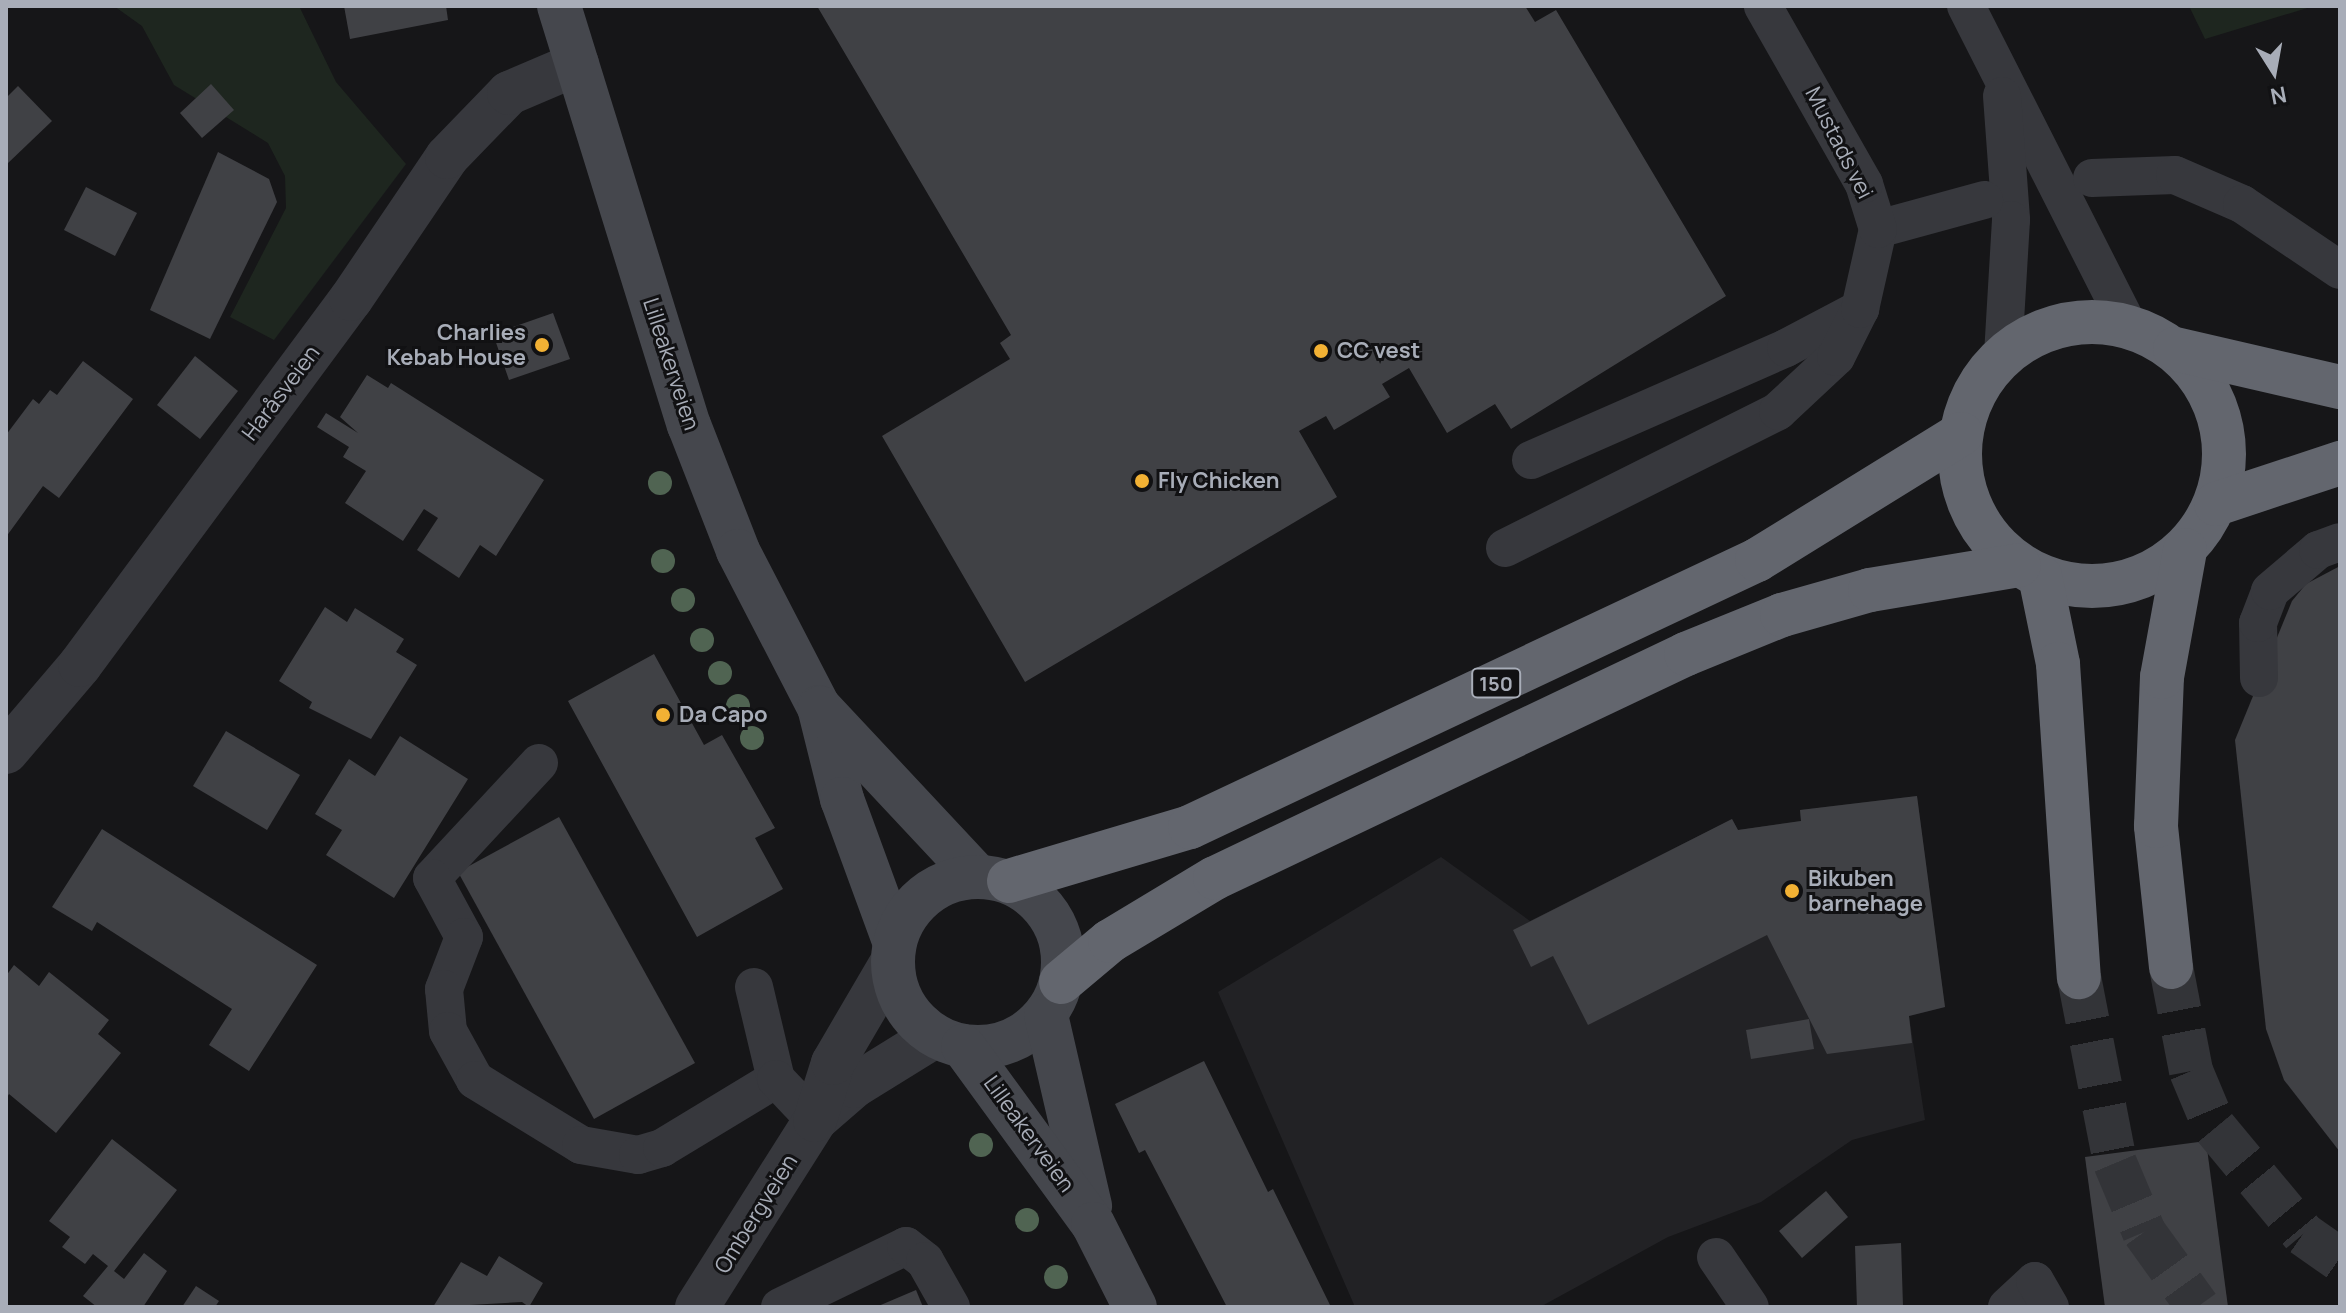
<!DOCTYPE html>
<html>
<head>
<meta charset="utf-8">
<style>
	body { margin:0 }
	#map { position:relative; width:2346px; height:1313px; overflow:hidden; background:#161618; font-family:Manrope,sans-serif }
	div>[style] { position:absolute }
	.built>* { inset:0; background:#222225 }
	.green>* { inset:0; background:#1e261f }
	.building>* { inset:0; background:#404145 }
	.highway-tunnel>* { height:44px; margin-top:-22px; transform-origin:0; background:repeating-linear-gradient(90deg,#333438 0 44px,transparent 0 66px) }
	.lane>* { height:38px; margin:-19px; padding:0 19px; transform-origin:19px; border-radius:19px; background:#37383d }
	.street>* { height:44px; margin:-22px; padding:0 22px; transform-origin:22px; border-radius:22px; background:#37383d }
	.secondary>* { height:44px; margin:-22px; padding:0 22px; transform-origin:22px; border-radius:22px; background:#45474d }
	.secondary>.ring { margin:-22px; padding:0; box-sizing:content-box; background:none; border:44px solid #45474d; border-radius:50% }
	.highway>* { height:44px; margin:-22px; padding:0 22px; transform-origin:22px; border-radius:22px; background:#63666e }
	.highway>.ring { margin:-22px; padding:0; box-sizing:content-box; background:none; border:44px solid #63666e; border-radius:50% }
	.trees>* { width:24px; height:24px; margin:-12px; border-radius:50%; background:#506452 }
	.dots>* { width:22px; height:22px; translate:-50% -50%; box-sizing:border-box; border:4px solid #111113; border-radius:50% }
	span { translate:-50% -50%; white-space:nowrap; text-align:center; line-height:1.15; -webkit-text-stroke:6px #111113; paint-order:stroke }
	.shield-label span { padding:2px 6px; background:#111113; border:2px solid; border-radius:6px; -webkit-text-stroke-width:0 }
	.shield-label { font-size:20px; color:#a8adb8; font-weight:700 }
	.street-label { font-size:22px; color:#a8adb8 }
	.poi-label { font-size:22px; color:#a8adb8; font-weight:700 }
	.right { translate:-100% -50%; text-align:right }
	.left { translate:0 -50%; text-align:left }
	.frame { position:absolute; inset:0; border:8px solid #a8adb8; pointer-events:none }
	.north { position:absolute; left:2234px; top:32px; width:80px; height:80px; -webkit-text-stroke:6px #111113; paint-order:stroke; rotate:169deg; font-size:22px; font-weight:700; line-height:32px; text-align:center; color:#a8adb8 }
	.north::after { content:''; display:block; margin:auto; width:28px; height:36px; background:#a8adb8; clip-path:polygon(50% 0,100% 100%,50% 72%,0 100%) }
</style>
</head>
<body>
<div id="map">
	<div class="built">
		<div style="clip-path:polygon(1917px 796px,1945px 1007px,1909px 1016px,1925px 1120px,1852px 1140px,1761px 1202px,1668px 1237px,1540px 1307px,1355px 1307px,1218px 992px,1441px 857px,1530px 921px,1732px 819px,1738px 830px,1801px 821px,1800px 810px)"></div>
	</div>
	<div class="green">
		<div style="clip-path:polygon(114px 6px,299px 6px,336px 82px,406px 164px,274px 340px,230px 317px,286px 208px,285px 176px,268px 143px,174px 85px,142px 26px)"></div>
		<div style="clip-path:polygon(2189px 6px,2314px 6px,2205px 39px)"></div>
	</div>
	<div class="building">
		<div style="clip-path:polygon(344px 6px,446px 6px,448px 20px,350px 39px)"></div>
		<div style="clip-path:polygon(817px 6px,1525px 6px,1535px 22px,1556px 10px,1726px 296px,1511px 429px,1495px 404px,1447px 433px,1409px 368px,1382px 384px,1390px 397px,1334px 430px,1326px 416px,1299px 431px,1337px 497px,1025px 682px,882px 436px,1010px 359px,1000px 343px,1011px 335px)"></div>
		<div style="clip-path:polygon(211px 84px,234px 110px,202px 138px,180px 113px)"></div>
		<div style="clip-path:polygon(18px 86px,52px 121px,6px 165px,6px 98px)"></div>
		<div style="clip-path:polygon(218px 152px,269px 179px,277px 202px,210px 339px,150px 310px)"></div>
		<div style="clip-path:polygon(86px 187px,137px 213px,115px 256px,64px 230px)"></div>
		<div style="clip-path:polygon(553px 313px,570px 359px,509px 380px,493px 334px)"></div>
		<div style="clip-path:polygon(195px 356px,238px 391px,200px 439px,157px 405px)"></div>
		<div style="clip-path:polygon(83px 361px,133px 399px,59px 498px,43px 486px,6px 537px,6px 435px,33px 399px,39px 404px,50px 390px,57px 395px)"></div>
		<div style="clip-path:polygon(367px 375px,388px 388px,391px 383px,544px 480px,496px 556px,480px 545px,459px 578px,417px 550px,438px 518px,424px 509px,403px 541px,345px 503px,366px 471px,343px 457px,349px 447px,317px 427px,326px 413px,358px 433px,340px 417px)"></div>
		<div style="clip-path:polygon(2340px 566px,2340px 1152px,2284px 1080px,2266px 1029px,2235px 740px,2292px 601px,2306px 584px)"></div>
		<div style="clip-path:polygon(325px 607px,347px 622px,355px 608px,404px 639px,396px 652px,417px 665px,371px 739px,309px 708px,312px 702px,279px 681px)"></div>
		<div style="clip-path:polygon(654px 654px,704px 745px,722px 735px,775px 828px,755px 838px,783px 889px,697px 937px,568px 701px)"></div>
		<div style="clip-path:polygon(226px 731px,300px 775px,267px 830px,193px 786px)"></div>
		<div style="clip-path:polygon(400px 736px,468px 779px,394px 898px,326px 855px,342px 830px,315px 814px,349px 759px,375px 776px)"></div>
		<div style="clip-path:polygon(1917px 796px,1945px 1007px,1909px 1016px,1912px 1043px,1827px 1054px,1767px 935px,1588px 1025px,1553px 956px,1531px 967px,1513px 930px,1732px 819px,1738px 830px,1801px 821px,1800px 810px)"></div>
		<div style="clip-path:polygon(559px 817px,695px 1063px,594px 1119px,458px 872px)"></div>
		<div style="clip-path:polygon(102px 829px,317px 965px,249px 1071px,209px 1045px,232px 1009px,97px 922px,92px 931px,52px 907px)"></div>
		<div style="clip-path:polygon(14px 965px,39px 986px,49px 972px,109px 1020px,98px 1034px,121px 1053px,56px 1133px,9px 1094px,6px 1099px,6px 976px)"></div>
		<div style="clip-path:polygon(1809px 1019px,1814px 1049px,1751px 1059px,1746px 1030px)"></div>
		<div style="clip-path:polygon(1204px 1061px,1268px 1192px,1273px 1189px,1331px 1307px,1227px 1307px,1145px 1150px,1139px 1153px,1115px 1104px)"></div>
		<div style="clip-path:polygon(112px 1139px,177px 1190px,114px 1271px,124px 1279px,144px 1253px,167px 1271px,143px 1307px,97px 1307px,83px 1296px,108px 1266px,93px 1254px,85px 1264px,62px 1247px,70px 1237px,49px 1221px)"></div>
		<div style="clip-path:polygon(2206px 1141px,2228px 1307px,2105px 1307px,2085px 1157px)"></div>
		<div style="clip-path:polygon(1826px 1191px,1848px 1217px,1802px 1258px,1779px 1231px)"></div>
		<div style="clip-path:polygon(1901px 1243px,1903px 1307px,1857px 1307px,1855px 1246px)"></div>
		<div style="clip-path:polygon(499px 1256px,543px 1283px,529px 1307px,522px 1302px,433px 1307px,461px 1262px,487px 1276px)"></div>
		<div style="clip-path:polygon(196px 1286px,219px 1301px,215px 1307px,182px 1307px)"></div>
		<div style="clip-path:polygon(916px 1290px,923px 1307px,876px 1307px)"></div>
	</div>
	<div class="highway-tunnel">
		<div style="left:2171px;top:967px;width:106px;rotate:79.1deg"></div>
		<div style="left:2191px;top:1071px;width:62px;rotate:67.2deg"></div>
		<div style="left:2215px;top:1128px;width:138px;rotate:50.3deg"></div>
		<div style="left:2303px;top:1234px;width:45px;rotate:35.1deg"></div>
		<div style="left:2079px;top:977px;width:189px;rotate:79deg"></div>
		<div style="left:2115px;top:1163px;width:75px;rotate:67.2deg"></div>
		<div style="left:2144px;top:1232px;width:92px;rotate:54.2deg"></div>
	</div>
	<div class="lane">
		<div style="left:1966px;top:6px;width:359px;rotate:63.1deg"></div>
		<div style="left:2002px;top:96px;width:124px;rotate:85.8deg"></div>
		<div style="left:2011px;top:220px;width:135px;rotate:93.4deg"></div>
		<div style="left:2092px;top:178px;width:83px;rotate:-2.1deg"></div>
		<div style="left:2175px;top:175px;width:73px;rotate:23.4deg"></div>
		<div style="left:2242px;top:204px;width:118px;rotate:34deg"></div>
		<div style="left:1878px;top:229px;width:110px;rotate:-15.3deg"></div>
		<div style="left:1531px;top:460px;width:279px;rotate:-23.7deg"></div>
		<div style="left:1786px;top:348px;width:84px;rotate:-27.8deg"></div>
		<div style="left:1505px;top:548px;width:305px;rotate:-26.6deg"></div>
		<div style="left:1778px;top:411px;width:79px;rotate:-43deg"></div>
		<div style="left:1836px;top:357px;width:54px;rotate:-63.4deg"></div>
		<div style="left:1860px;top:309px;width:82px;rotate:-77.3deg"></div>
		<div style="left:1878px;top:229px;width:47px;rotate:-107.3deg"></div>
		<div style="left:1864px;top:184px;width:205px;rotate:-119.6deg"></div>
		<div style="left:2259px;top:678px;width:55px;rotate:-91deg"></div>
		<div style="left:2258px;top:623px;width:34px;rotate:-69deg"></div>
		<div style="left:2270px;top:591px;width:63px;rotate:-40.5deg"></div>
		<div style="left:2318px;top:550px;width:23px;rotate:-20deg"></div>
		<div style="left:539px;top:763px;width:157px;rotate:132.9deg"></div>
		<div style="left:432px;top:878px;width:67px;rotate:61.5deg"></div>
		<div style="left:464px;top:937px;width:56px;rotate:111deg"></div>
		<div style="left:444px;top:989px;width:42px;rotate:84.6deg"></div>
		<div style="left:448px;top:1031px;width:56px;rotate:61.1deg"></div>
		<div style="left:475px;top:1080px;width:124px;rotate:31.5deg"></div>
		<div style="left:581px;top:1145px;width:58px;rotate:10deg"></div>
		<div style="left:638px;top:1155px;width:25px;rotate:-16deg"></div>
		<div style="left:662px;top:1148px;width:133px;rotate:-31.2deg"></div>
		<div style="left:754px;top:987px;width:95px;rotate:76.6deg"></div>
		<div style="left:776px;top:1079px;width:57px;rotate:46.4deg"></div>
		<div style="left:1716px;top:1257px;width:60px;rotate:55.8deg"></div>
		<div style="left:780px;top:1307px;width:140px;rotate:-25.8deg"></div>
		<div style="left:906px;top:1246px;width:24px;rotate:38deg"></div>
		<div style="left:925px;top:1261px;width:53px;rotate:60.5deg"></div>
		<div style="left:2007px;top:1307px;width:38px;rotate:-43deg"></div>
		<div style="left:2035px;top:1281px;width:30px;rotate:60deg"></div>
	</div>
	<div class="street">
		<div style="left:6px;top:752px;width:114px;rotate:-49.6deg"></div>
		<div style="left:80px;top:665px;width:455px;rotate:-53.5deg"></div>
		<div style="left:351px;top:299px;width:171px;rotate:-55.9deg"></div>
		<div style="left:447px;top:157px;width:89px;rotate:-45.9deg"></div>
		<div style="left:509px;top:93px;width:74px;rotate:-23.1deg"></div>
		<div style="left:815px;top:1120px;width:52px;rotate:-41.1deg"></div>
		<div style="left:854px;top:1086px;width:95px;rotate:-31.7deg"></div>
		<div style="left:697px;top:1307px;width:221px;rotate:-57.7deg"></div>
		<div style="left:815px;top:1120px;width:60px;rotate:-72.5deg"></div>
		<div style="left:833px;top:1063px;width:117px;rotate:-59.7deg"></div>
	</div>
	<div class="secondary">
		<div style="left:559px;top:6px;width:439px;rotate:72.8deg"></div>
		<div style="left:689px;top:425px;width:135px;rotate:68.7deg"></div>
		<div style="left:738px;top:551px;width:176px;rotate:62.6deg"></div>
		<div style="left:819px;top:707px;width:95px;rotate:76deg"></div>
		<div style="left:842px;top:799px;width:151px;rotate:69.9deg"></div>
		<div style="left:820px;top:708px;width:230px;rotate:46.9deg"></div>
		<div class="ring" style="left:893px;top:877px;width:126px;height:126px"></div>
		<div style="left:1046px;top:1015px;width:196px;rotate:77deg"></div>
		<div style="left:963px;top:1046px;width:220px;rotate:53.9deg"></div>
		<div style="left:1093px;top:1224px;width:93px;rotate:63.2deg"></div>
	</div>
	<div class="highway">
		<div class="ring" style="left:1960px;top:322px;width:220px;height:220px"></div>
		<div style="left:2175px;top:349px;width:169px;rotate:13deg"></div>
		<div style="left:2216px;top:504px;width:131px;rotate:-18.3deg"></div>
		<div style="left:2040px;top:576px;width:90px;rotate:78.4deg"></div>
		<div style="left:2058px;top:664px;width:314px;rotate:86.2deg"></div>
		<div style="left:1009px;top:881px;width:189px;rotate:-16.6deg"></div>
		<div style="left:1190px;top:827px;width:627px;rotate:-25.22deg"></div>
		<div style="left:1757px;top:560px;width:240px;rotate:-31.7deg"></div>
		<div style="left:2171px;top:967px;width:142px;rotate:-96.1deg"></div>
		<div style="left:2156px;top:826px;width:149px;rotate:-87.7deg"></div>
		<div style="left:2162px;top:677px;width:129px;rotate:-79.7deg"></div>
		<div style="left:1061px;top:982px;width:64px;rotate:-39.9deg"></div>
		<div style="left:1110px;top:941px;width:122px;rotate:-31deg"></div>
		<div style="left:1215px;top:878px;width:522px;rotate:-25.44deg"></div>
		<div style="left:1686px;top:654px;width:104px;rotate:-22.1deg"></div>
		<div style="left:1782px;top:615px;width:91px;rotate:-15.9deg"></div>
		<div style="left:1870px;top:590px;width:151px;rotate:-9.5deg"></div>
	</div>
	<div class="trees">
		<div style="left:660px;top:483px"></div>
		<div style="left:663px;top:561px"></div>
		<div style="left:683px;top:600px"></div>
		<div style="left:702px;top:640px"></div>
		<div style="left:720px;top:673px"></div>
		<div style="left:738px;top:706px"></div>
		<div style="left:752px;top:738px"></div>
		<div style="left:981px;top:1145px"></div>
		<div style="left:1027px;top:1220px"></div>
		<div style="left:1056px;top:1277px"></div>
	</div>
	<div class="dots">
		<div style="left:542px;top:345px;background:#f2b134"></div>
		<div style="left:1321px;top:351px;background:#f2b134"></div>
		<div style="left:1142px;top:481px;background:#f2b134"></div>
		<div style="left:663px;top:715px;background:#f2b134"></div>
		<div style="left:1792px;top:891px;background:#f2b134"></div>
	</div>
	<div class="shield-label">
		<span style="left:1496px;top:683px">150</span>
	</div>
	<div class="street-label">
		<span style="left:1839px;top:143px;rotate:63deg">Mustads vei</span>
		<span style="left:671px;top:364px;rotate:72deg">Lilleakerveien</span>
		<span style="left:281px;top:393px;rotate:-53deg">Haråsveien</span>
		<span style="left:1029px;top:1134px;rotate:54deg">Lilleakerveien</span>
		<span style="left:756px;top:1214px;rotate:-58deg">Ombergveien</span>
	</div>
	<div class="poi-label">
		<span class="right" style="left:526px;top:345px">Charlies<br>Kebab House</span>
		<span class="left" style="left:1337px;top:351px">CC vest</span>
		<span class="left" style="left:1158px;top:481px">Fly Chicken</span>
		<span class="left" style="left:679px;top:715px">Da Capo</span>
		<span class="left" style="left:1808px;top:891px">Bikuben<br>barnehage</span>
	</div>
	<div class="frame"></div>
	<div class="north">N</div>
</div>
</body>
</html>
